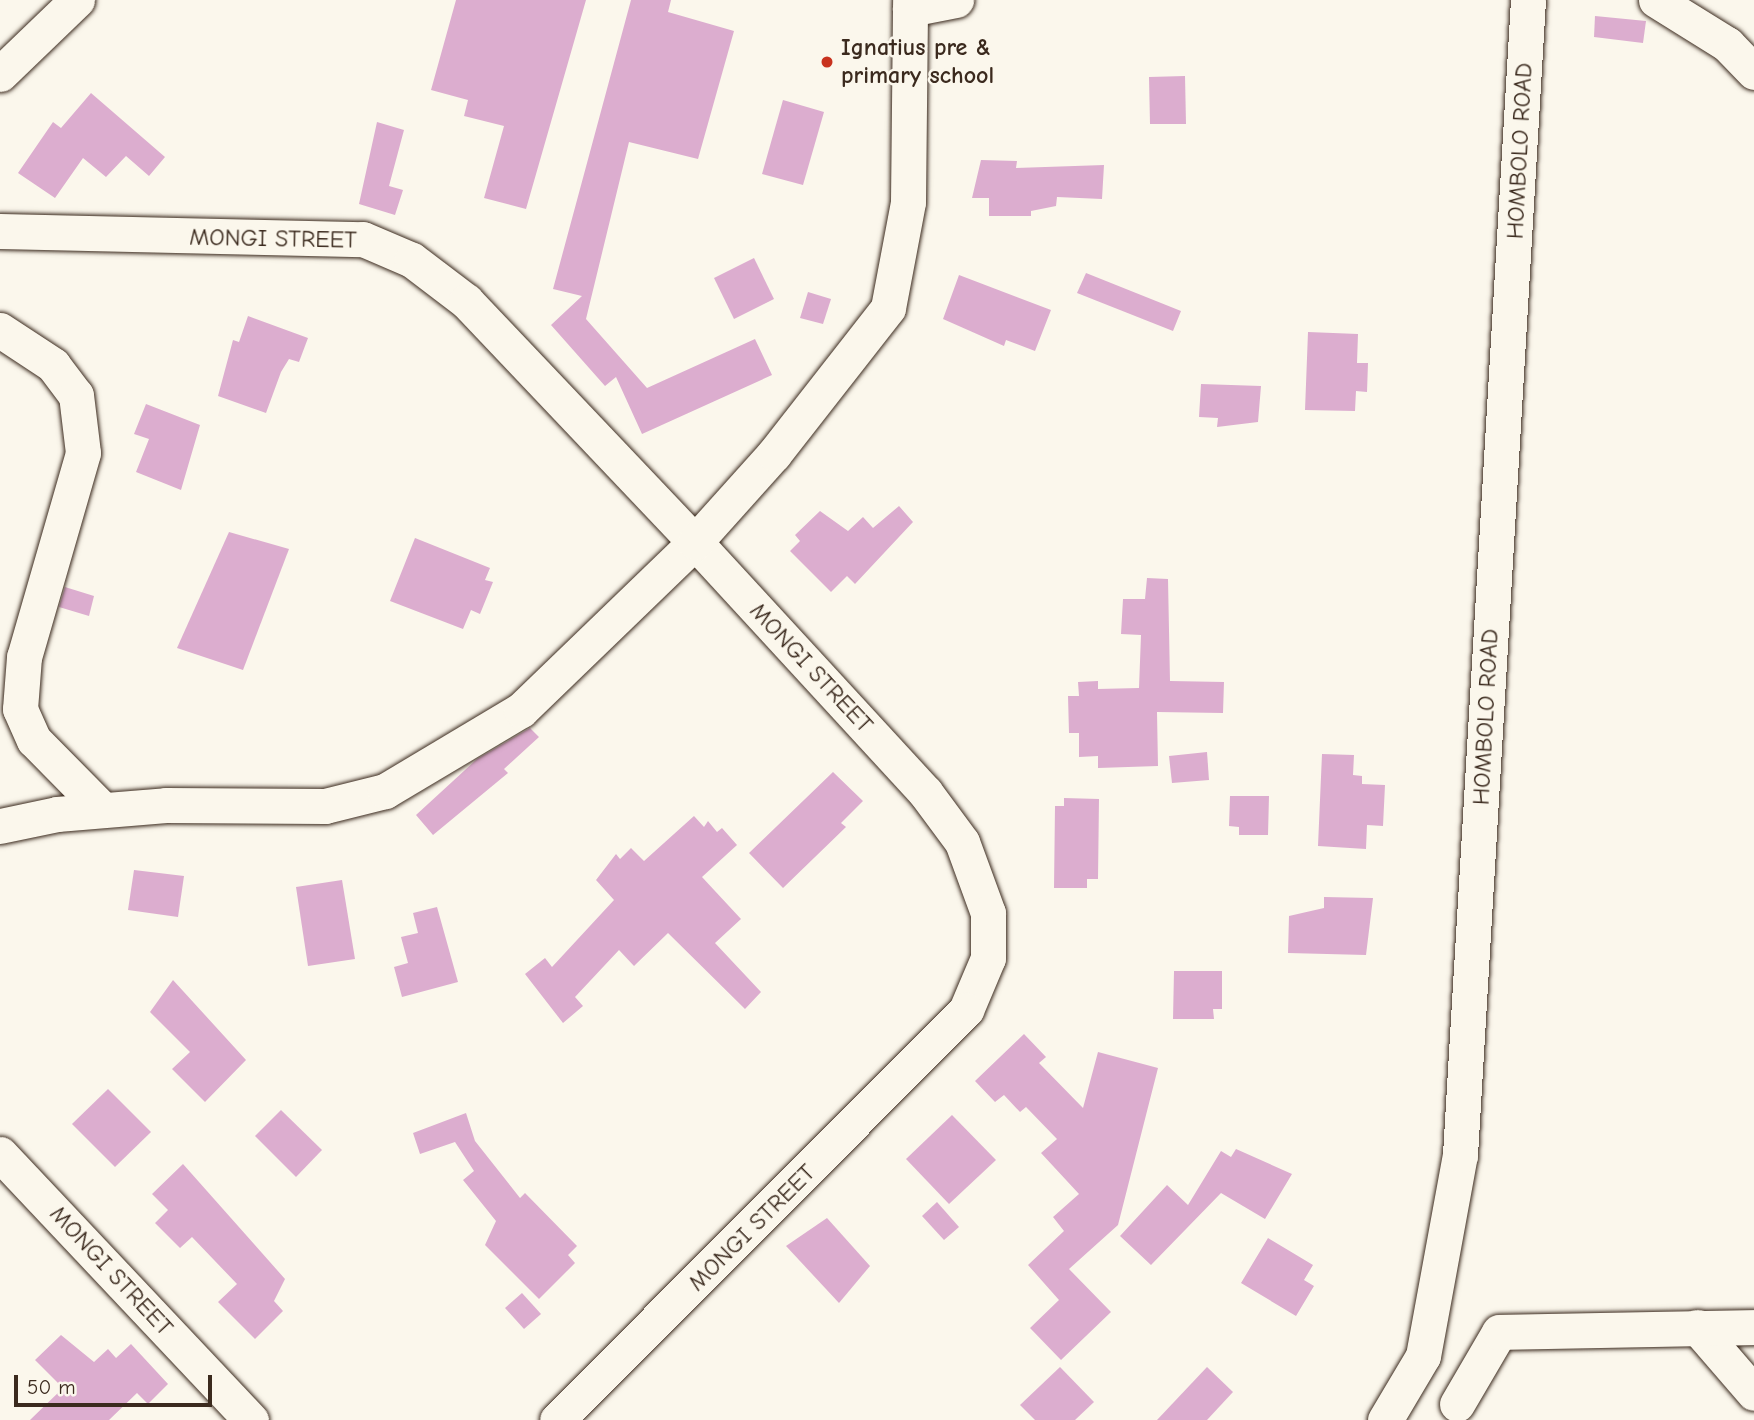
<!DOCTYPE html>
<html>
<head>
<meta charset="utf-8">
<style>
	body { margin:0 }
	#map { position:relative; width:1754px; height:1420px; overflow:hidden; background:#fbf7ec; font-family:"Comic Neue",sans-serif }
	div>[style] { position:absolute }
	.building>* { inset:0; background:#dcadcf }
	.roads { filter:drop-shadow(0 0 2px #3b2a1e) drop-shadow(0 0 2px #3b2a1e) }
	.minor>* { height:35px; margin:-17.5px; padding:0 17.5px; transform-origin:17.5px; border-radius:17.5px; background:#fbf7ec }
	.dots>* { width:19px; height:19px; translate:-50% -50%; box-sizing:border-box; border:4px solid #fbf7ec; border-radius:50% }
	span { translate:-50% -50%; white-space:nowrap; text-align:center; line-height:1.15; -webkit-text-stroke:5px #fbf7ec; paint-order:stroke }
	.poi-label { font-size:24px; color:#3b2a1e; font-weight:700 }
	.left { translate:0 -50%; text-align:left }
	.street-label { font-size:24px; color:#3b2a1e }
	.scale { position:absolute; left:14px; top:1375px; width:198px; height:32px; box-sizing:border-box; border:4px solid #3b2a1e; border-top:0; padding-left:9px; font-size:21px; line-height:24px; white-space:nowrap; color:#3b2a1e; -webkit-text-stroke:5px #fbf7ec; paint-order:stroke }
</style>
</head>
<body>
<div id="map">
	<div class="building">
		<div style="clip-path:polygon(456px 0,586px 0,526px 209px,484px 198px,504px 126px,464px 116px,468px 100px,431px 90px)"></div>
		<div style="clip-path:polygon(631px 0,671px 0,668px 12px,734px 31px,698px 159px,629px 142px,586px 319px,647px 388px,755px 339px,772px 375px,642px 434px,616px 377px,605px 386px,551px 325px,582px 296px,553px 289px)"></div>
		<div style="clip-path:polygon(1595px 16px,1646px 21px,1643px 43px,1594px 37px)"></div>
		<div style="clip-path:polygon(1185px 76px,1186px 124px,1150px 124px,1149px 77px)"></div>
		<div style="clip-path:polygon(91px 93px,165px 157px,149px 176px,126px 156px,106px 177px,83px 158px,55px 198px,18px 173px,53px 122px,61px 128px)"></div>
		<div style="clip-path:polygon(783px 100px,824px 112px,803px 185px,762px 174px)"></div>
		<div style="clip-path:polygon(377px 122px,404px 130px,389px 186px,403px 190px,395px 215px,359px 204px)"></div>
		<div style="clip-path:polygon(981px 160px,1017px 161px,1016px 168px,1104px 165px,1102px 199px,1057px 197px,1056px 206px,1031px 211px,1031px 216px,989px 216px,989px 198px,972px 198px)"></div>
		<div style="clip-path:polygon(754px 258px,774px 299px,734px 319px,714px 278px)"></div>
		<div style="clip-path:polygon(1086px 273px,1181px 311px,1173px 331px,1077px 293px)"></div>
		<div style="clip-path:polygon(959px 275px,1051px 310px,1035px 351px,1006px 340px,1004px 346px,943px 319px)"></div>
		<div style="clip-path:polygon(808px 292px,831px 299px,823px 324px,800px 318px)"></div>
		<div style="clip-path:polygon(248px 316px,308px 338px,299px 362px,289px 359px,281px 372px,266px 413px,218px 396px,233px 340px,239px 342px)"></div>
		<div style="clip-path:polygon(1308px 332px,1358px 334px,1357px 363px,1368px 363px,1367px 392px,1356px 391px,1355px 411px,1305px 410px)"></div>
		<div style="clip-path:polygon(1201px 384px,1261px 386px,1258px 422px,1217px 427px,1218px 418px,1199px 417px)"></div>
		<div style="clip-path:polygon(146px 404px,200px 425px,181px 490px,136px 472px,149px 439px,134px 434px)"></div>
		<div style="clip-path:polygon(899px 506px,913px 522px,855px 584px,847px 576px,831px 592px,790px 551px,800px 541px,795px 535px,820px 511px,848px 531px,863px 517px,873px 528px)"></div>
		<div style="clip-path:polygon(229px 532px,289px 549px,243px 670px,177px 648px)"></div>
		<div style="clip-path:polygon(415px 538px,490px 568px,485px 580px,493px 582px,480px 614px,471px 610px,463px 629px,390px 601px)"></div>
		<div style="clip-path:polygon(1147px 578px,1168px 579px,1170px 681px,1224px 682px,1223px 713px,1157px 712px,1158px 766px,1098px 768px,1098px 756px,1079px 757px,1079px 733px,1069px 733px,1068px 696px,1079px 696px,1078px 682px,1098px 681px,1098px 689px,1139px 688px,1141px 635px,1121px 634px,1123px 599px,1145px 599px)"></div>
		<div style="clip-path:polygon(65px 587px,94px 596px,89px 616px,59px 607px)"></div>
		<div style="clip-path:polygon(530px 728px,539px 737px,504px 769px,508px 773px,433px 835px,416px 815px,477px 759px)"></div>
		<div style="clip-path:polygon(1207px 752px,1209px 780px,1172px 783px,1169px 756px)"></div>
		<div style="clip-path:polygon(1322px 754px,1354px 755px,1353px 775px,1362px 776px,1362px 784px,1385px 785px,1383px 826px,1367px 825px,1366px 849px,1318px 846px)"></div>
		<div style="clip-path:polygon(833px 772px,863px 801px,841px 823px,846px 827px,783px 888px,749px 853px)"></div>
		<div style="clip-path:polygon(1230px 796px,1269px 796px,1268px 835px,1239px 835px,1239px 827px,1229px 826px)"></div>
		<div style="clip-path:polygon(1064px 798px,1099px 799px,1098px 879px,1087px 879px,1087px 888px,1054px 888px,1055px 806px,1064px 806px)"></div>
		<div style="clip-path:polygon(694px 816px,704px 827px,708px 821px,717px 832px,722px 828px,737px 845px,702px 877px,741px 919px,715px 943px,761px 992px,745px 1009px,668px 933px,634px 966px,619px 950px,575px 997px,583px 1006px,563px 1023px,525px 974px,545px 958px,552px 967px,614px 900px,596px 880px,616px 854px,620px 859px,631px 848px,644px 861px)"></div>
		<div style="clip-path:polygon(134px 870px,184px 876px,178px 917px,128px 910px)"></div>
		<div style="clip-path:polygon(342px 880px,355px 959px,308px 966px,296px 887px)"></div>
		<div style="clip-path:polygon(1324px 897px,1373px 898px,1366px 955px,1288px 953px,1289px 916px,1324px 908px)"></div>
		<div style="clip-path:polygon(437px 907px,458px 982px,402px 997px,394px 967px,408px 963px,401px 937px,418px 933px,413px 913px)"></div>
		<div style="clip-path:polygon(1174px 971px,1222px 971px,1222px 1009px,1213px 1009px,1214px 1019px,1173px 1019px)"></div>
		<div style="clip-path:polygon(173px 980px,246px 1060px,205px 1102px,172px 1069px,190px 1052px,150px 1012px)"></div>
		<div style="clip-path:polygon(1024px 1034px,1046px 1057px,1039px 1063px,1083px 1108px,1098px 1052px,1158px 1068px,1118px 1225px,1069px 1269px,1111px 1312px,1061px 1360px,1030px 1328px,1059px 1300px,1028px 1265px,1064px 1231px,1053px 1217px,1079px 1194px,1041px 1153px,1057px 1139px,1026px 1107px,1020px 1112px,1004px 1095px,995px 1102px,975px 1081px)"></div>
		<div style="clip-path:polygon(108px 1089px,151px 1132px,115px 1167px,72px 1124px)"></div>
		<div style="clip-path:polygon(281px 1110px,322px 1150px,296px 1177px,255px 1136px)"></div>
		<div style="clip-path:polygon(466px 1113px,475px 1141px,520px 1198px,525px 1193px,577px 1246px,568px 1255px,575px 1263px,539px 1299px,485px 1245px,496px 1221px,463px 1180px,474px 1171px,455px 1142px,420px 1154px,413px 1133px)"></div>
		<div style="clip-path:polygon(952px 1115px,996px 1160px,949px 1204px,906px 1159px)"></div>
		<div style="clip-path:polygon(1236px 1149px,1292px 1174px,1265px 1219px,1221px 1193px,1151px 1265px,1120px 1236px,1167px 1185px,1188px 1205px,1221px 1151px,1231px 1157px)"></div>
		<div style="clip-path:polygon(183px 1164px,285px 1279px,274px 1301px,283px 1311px,255px 1339px,218px 1302px,237px 1284px,192px 1237px,180px 1248px,155px 1223px,168px 1210px,152px 1194px)"></div>
		<div style="clip-path:polygon(937px 1202px,959px 1227px,944px 1240px,922px 1216px)"></div>
		<div style="clip-path:polygon(827px 1218px,870px 1266px,839px 1303px,786px 1246px)"></div>
		<div style="clip-path:polygon(1268px 1238px,1313px 1265px,1304px 1280px,1314px 1286px,1296px 1316px,1241px 1283px)"></div>
		<div style="clip-path:polygon(522px 1293px,541px 1314px,524px 1329px,505px 1308px)"></div>
		<div style="clip-path:polygon(61px 1335px,94px 1362px,108px 1349px,116px 1358px,131px 1344px,168px 1384px,148px 1404px,137px 1393px,109px 1420px,30px 1420px,63px 1388px,35px 1360px)"></div>
		<div style="clip-path:polygon(1060px 1367px,1094px 1402px,1075px 1420px,1035px 1420px,1020px 1405px)"></div>
		<div style="clip-path:polygon(1207px 1367px,1233px 1392px,1207px 1420px,1157px 1420px)"></div>
	</div>
	<div class="roads">
		<div class="minor">
			<div style="left:1656px;top:0;width:84px;rotate:31.8deg"></div>
			<div style="left:1727px;top:44px;width:39px;rotate:46deg"></div>
			<div style="left:910px;top:9px;width:47px;rotate:-11.1deg"></div>
			<div style="left:0;top:74px;width:107px;rotate:-43.9deg"></div>
			<div style="left:0;top:231px;width:363px;rotate:1.3deg"></div>
			<div style="left:363px;top:239px;width:53px;rotate:23.2deg"></div>
			<div style="left:412px;top:260px;width:68px;rotate:37.2deg"></div>
			<div style="left:466px;top:301px;width:332px;rotate:46.5deg"></div>
			<div style="left:695px;top:542px;width:340px;rotate:47.4deg"></div>
			<div style="left:925px;top:792px;width:62px;rotate:53.5deg"></div>
			<div style="left:962px;top:842px;width:76px;rotate:69.9deg"></div>
			<div style="left:988px;top:913px;width:45px;rotate:90deg"></div>
			<div style="left:988px;top:958px;width:56px;rotate:112.9deg"></div>
			<div style="left:966px;top:1010px;width:579px;rotate:134.93deg"></div>
			<div style="left:0;top:330px;width:64px;rotate:33.4deg"></div>
			<div style="left:53px;top:365px;width:38px;rotate:53deg"></div>
			<div style="left:76px;top:395px;width:58px;rotate:83.1deg"></div>
			<div style="left:83px;top:453px;width:212px;rotate:106.1deg"></div>
			<div style="left:24px;top:657px;width:52px;rotate:94.4deg"></div>
			<div style="left:20px;top:709px;width:34px;rotate:66deg"></div>
			<div style="left:34px;top:740px;width:98px;rotate:45.4deg"></div>
			<div style="left:0;top:826px;width:58px;rotate:-11.9deg"></div>
			<div style="left:57px;top:814px;width:109px;rotate:-4.7deg"></div>
			<div style="left:166px;top:805px;width:159px;rotate:0.4deg"></div>
			<div style="left:325px;top:806px;width:62px;rotate:-14deg"></div>
			<div style="left:385px;top:791px;width:158px;rotate:-30.8deg"></div>
			<div style="left:521px;top:710px;width:242px;rotate:-44deg"></div>
			<div style="left:695px;top:542px;width:118px;rotate:-48.1deg"></div>
			<div style="left:774px;top:454px;width:185px;rotate:-52deg"></div>
			<div style="left:888px;top:308px;width:108px;rotate:-79.3deg"></div>
			<div style="left:908px;top:202px;width:202px;rotate:-89.4deg"></div>
			<div style="left:0;top:1154px;width:366px;rotate:46.7deg"></div>
			<div style="left:1697px;top:1327px;width:87px;rotate:49.2deg"></div>
			<div style="left:1457px;top:1404px;width:83px;rotate:-59.7deg"></div>
			<div style="left:1499px;top:1332px;width:255px;rotate:-1.1deg"></div>
			<div style="left:1385px;top:1420px;width:74px;rotate:-59.3deg"></div>
			<div style="left:1423px;top:1356px;width:204px;rotate:-79.6deg"></div>
			<div style="left:1460px;top:1155px;width:1157px;rotate:-86.63deg"></div>
		</div>
	</div>
	<div class="dots">
		<div style="left:827px;top:62px;background:#c8321e"></div>
	</div>
	<div class="poi-label">
		<span class="left" style="left:841px;top:62px">Ignatius pre &amp;<br>primary school</span>
	</div>
	<div class="street-label">
		<span style="left:1520px;top:151px;rotate:-87deg">HOMBOLO ROAD</span>
		<span style="left:273px;top:239px;rotate:1deg">MONGI STREET</span>
		<span style="left:811px;top:668px;rotate:47deg">MONGI STREET</span>
		<span style="left:1486px;top:717px;rotate:-87deg">HOMBOLO ROAD</span>
		<span style="left:752px;top:1228px;rotate:-45deg">MONGI STREET</span>
		<span style="left:111px;top:1271px;rotate:47deg">MONGI STREET</span>
	</div>
	<div class="scale">50 m</div>
</div>
</body>
</html>
